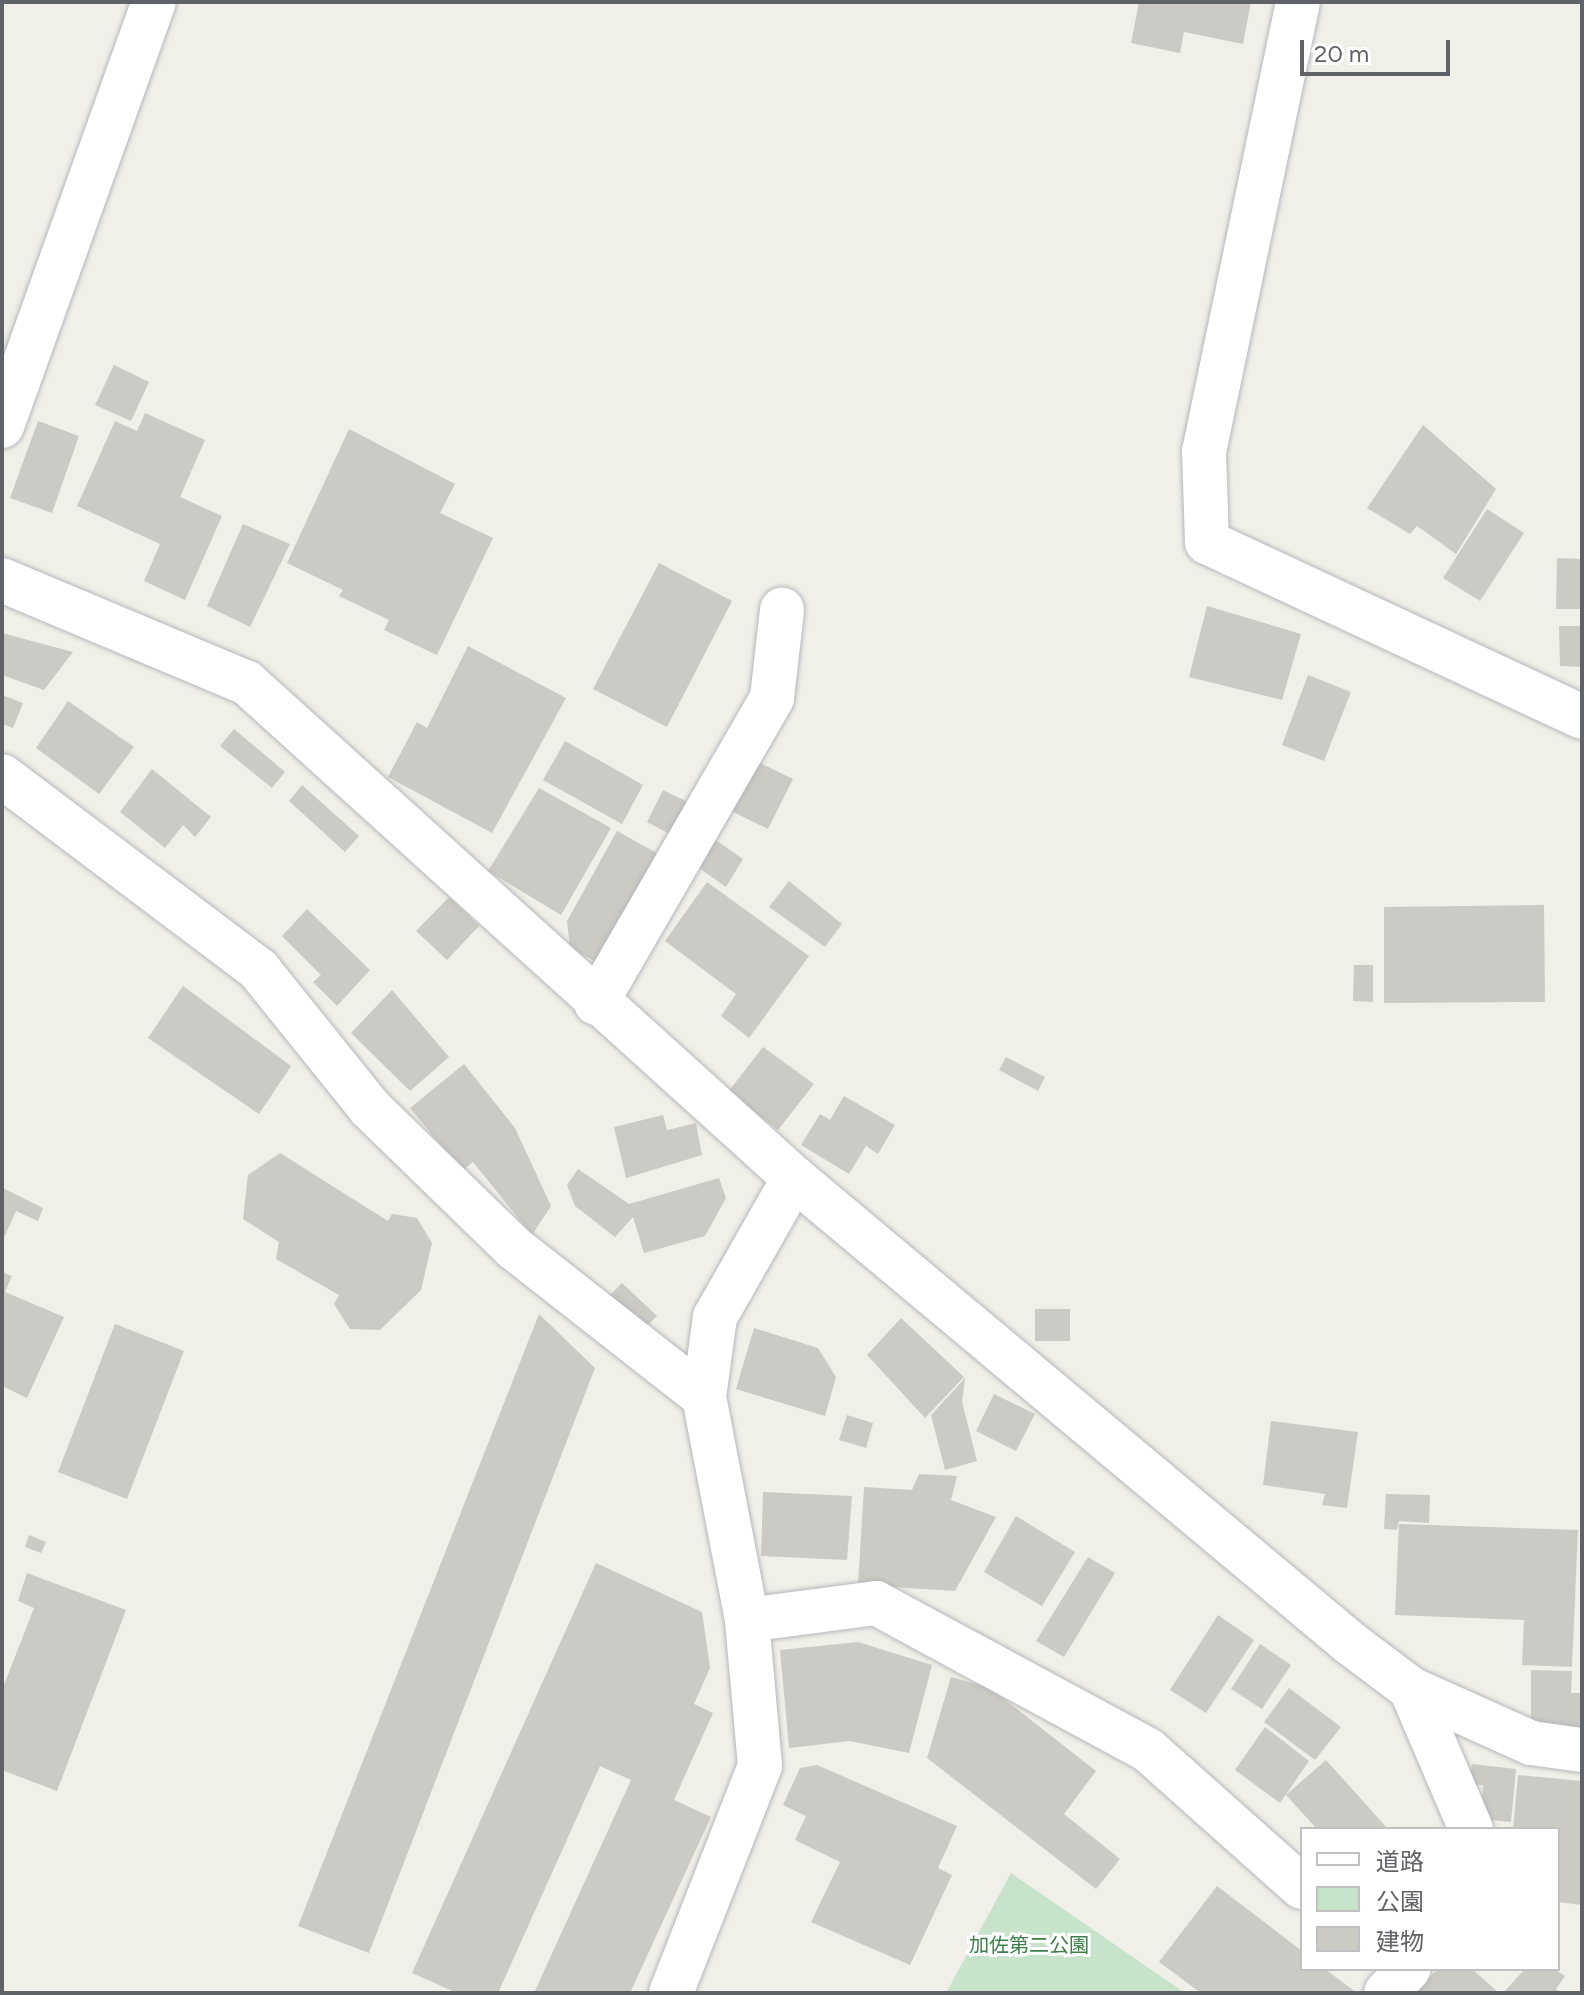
<!DOCTYPE html>
<html>
<head>
<meta charset="utf-8">
<style>
	body { margin:0 }
	#map { position:relative; width:1584px; height:1995px; overflow:hidden; background:#f0efe8; font-family:Figtree,"Noto Sans JP",sans-serif }
	div>[style] { position:absolute }
	.green>* { inset:0; background:#c7e4cb }
	.building>* { inset:0; background:#cbcac4 }
	.roads { filter:drop-shadow(0 0 2px #b5b7bb) drop-shadow(0 0 2px #b5b7bb) }
	.street>* { height:44px; margin:-22px; padding:0 22px; transform-origin:22px; border-radius:22px; background:#fff }
	.secondary>* { height:44px; margin:-22px; padding:0 22px; transform-origin:22px; border-radius:22px; background:#fff }
	span { translate:-50% -50%; white-space:nowrap; text-align:center; line-height:1.15; -webkit-text-stroke:6px #fff; paint-order:stroke }
	.park-label { font-size:20px; color:#3d7f48 }
	.frame { position:absolute; inset:0; border:4px solid #5f6267; pointer-events:none }
	.legend { position:absolute; left:1300px; top:1827px; width:260px; height:144px; box-sizing:border-box; background:#fff; border:2px solid #bfc0c2; margin:0; padding:10px 14px; list-style:none; font-size:24px; color:#5f6267 }
	.legend li { display:flex; align-items:center; gap:16px; height:40px }
	.legend b { width:40px; border:2px solid #bfc0c2 }
	.scale { position:absolute; left:1300px; top:40px; width:150px; height:36px; box-sizing:border-box; border:4px solid #5f6267; border-top:0; padding-left:10px; font-size:24px; line-height:28px; white-space:nowrap; color:#5f6267; -webkit-text-stroke:6px #fff; paint-order:stroke }
</style>
</head>
<body>
<div id="map">
	<div class="green">
		<div style="clip-path:polygon(1011px 1873px,1185px 1993px,946px 1993px)"></div>
	</div>
	<div class="building">
		<div style="clip-path:polygon(1139px 2px,1251px 2px,1243px 44px,1184px 32px,1180px 53px,1131px 43px)"></div>
		<div style="clip-path:polygon(114px 365px,149px 382px,131px 421px,95px 405px)"></div>
		<div style="clip-path:polygon(145px 413px,205px 440px,180px 497px,222px 516px,185px 600px,144px 581px,160px 544px,77px 506px,115px 421px,137px 431px)"></div>
		<div style="clip-path:polygon(38px 421px,79px 436px,52px 513px,10px 498px)"></div>
		<div style="clip-path:polygon(1423px 425px,1496px 489px,1456px 554px,1417px 526px,1410px 534px,1367px 508px)"></div>
		<div style="clip-path:polygon(349px 429px,455px 484px,440px 513px,493px 538px,437px 655px,384px 630px,389px 620px,339px 596px,343px 590px,287px 563px)"></div>
		<div style="clip-path:polygon(1487px 509px,1524px 533px,1480px 601px,1443px 578px)"></div>
		<div style="clip-path:polygon(243px 524px,290px 544px,250px 627px,207px 606px)"></div>
		<div style="clip-path:polygon(1557px 558px,1582px 559px,1581px 609px,1556px 609px)"></div>
		<div style="clip-path:polygon(659px 563px,732px 601px,667px 727px,593px 689px)"></div>
		<div style="clip-path:polygon(1207px 606px,1301px 634px,1282px 700px,1189px 677px)"></div>
		<div style="clip-path:polygon(1559px 626px,1582px 626px,1582px 667px,1560px 666px)"></div>
		<div style="clip-path:polygon(2px 633px,73px 652px,44px 690px,2px 675px)"></div>
		<div style="clip-path:polygon(468px 646px,566px 698px,492px 833px,388px 777px,417px 722px,427px 728px)"></div>
		<div style="clip-path:polygon(1308px 675px,1351px 692px,1324px 761px,1282px 745px)"></div>
		<div style="clip-path:polygon(2px 695px,23px 703px,13px 728px,2px 724px)"></div>
		<div style="clip-path:polygon(68px 701px,134px 747px,99px 794px,36px 748px)"></div>
		<div style="clip-path:polygon(234px 729px,285px 772px,272px 788px,220px 746px)"></div>
		<div style="clip-path:polygon(565px 741px,643px 785px,622px 824px,543px 780px)"></div>
		<div style="clip-path:polygon(756px 761px,793px 779px,768px 829px,731px 811px)"></div>
		<div style="clip-path:polygon(152px 769px,211px 817px,195px 837px,183px 825px,165px 848px,120px 812px)"></div>
		<div style="clip-path:polygon(302px 785px,359px 836px,345px 852px,289px 801px)"></div>
		<div style="clip-path:polygon(539px 788px,611px 828px,561px 915px,488px 871px)"></div>
		<div style="clip-path:polygon(663px 790px,694px 805px,677px 838px,647px 822px)"></div>
		<div style="clip-path:polygon(617px 831px,664px 857px,604px 966px,570px 948px,567px 921px)"></div>
		<div style="clip-path:polygon(713px 838px,743px 859px,726px 887px,696px 866px)"></div>
		<div style="clip-path:polygon(789px 881px,842px 924px,825px 947px,769px 907px)"></div>
		<div style="clip-path:polygon(707px 882px,809px 956px,749px 1038px,721px 1016px,736px 994px,665px 941px)"></div>
		<div style="clip-path:polygon(449px 897px,479px 926px,447px 960px,416px 931px)"></div>
		<div style="clip-path:polygon(1544px 905px,1545px 1002px,1384px 1003px,1384px 907px)"></div>
		<div style="clip-path:polygon(307px 909px,370px 970px,337px 1006px,313px 982px,321px 975px,282px 936px)"></div>
		<div style="clip-path:polygon(1354px 965px,1373px 965px,1373px 1002px,1353px 1001px)"></div>
		<div style="clip-path:polygon(183px 986px,291px 1066px,259px 1114px,148px 1038px)"></div>
		<div style="clip-path:polygon(392px 990px,449px 1057px,410px 1091px,351px 1033px)"></div>
		<div style="clip-path:polygon(763px 1047px,814px 1084px,778px 1130px,728px 1092px)"></div>
		<div style="clip-path:polygon(1006px 1057px,1045px 1077px,1038px 1091px,999px 1070px)"></div>
		<div style="clip-path:polygon(464px 1064px,515px 1128px,551px 1206px,532px 1235px,473px 1162px,462px 1171px,410px 1108px)"></div>
		<div style="clip-path:polygon(844px 1096px,895px 1125px,878px 1154px,866px 1146px,849px 1174px,801px 1145px,820px 1114px,830px 1120px)"></div>
		<div style="clip-path:polygon(663px 1115px,667px 1130px,696px 1123px,702px 1155px,626px 1178px,614px 1127px)"></div>
		<div style="clip-path:polygon(280px 1153px,388px 1221px,392px 1214px,417px 1218px,432px 1243px,421px 1290px,380px 1330px,350px 1329px,334px 1304px,339px 1295px,276px 1259px,279px 1242px,243px 1219px,248px 1175px)"></div>
		<div style="clip-path:polygon(578px 1169px,629px 1204px,719px 1178px,726px 1198px,705px 1236px,644px 1253px,633px 1217px,615px 1237px,575px 1206px,567px 1185px)"></div>
		<div style="clip-path:polygon(3px 1188px,43px 1208px,38px 1221px,16px 1211px,2px 1242px)"></div>
		<div style="clip-path:polygon(2px 1272px,12px 1276px,5px 1292px,64px 1317px,27px 1398px,2px 1386px)"></div>
		<div style="clip-path:polygon(622px 1283px,657px 1316px,643px 1330px,609px 1296px)"></div>
		<div style="clip-path:polygon(1035px 1309px,1070px 1309px,1070px 1341px,1035px 1341px)"></div>
		<div style="clip-path:polygon(539px 1314px,595px 1368px,369px 1953px,298px 1926px)"></div>
		<div style="clip-path:polygon(901px 1318px,964px 1377px,925px 1418px,867px 1355px)"></div>
		<div style="clip-path:polygon(115px 1324px,184px 1351px,127px 1499px,58px 1472px)"></div>
		<div style="clip-path:polygon(754px 1328px,818px 1348px,836px 1377px,825px 1416px,736px 1389px)"></div>
		<div style="clip-path:polygon(965px 1378px,962px 1402px,977px 1461px,945px 1470px,931px 1415px)"></div>
		<div style="clip-path:polygon(994px 1394px,1035px 1414px,1016px 1451px,976px 1431px)"></div>
		<div style="clip-path:polygon(847px 1415px,873px 1423px,866px 1448px,839px 1440px)"></div>
		<div style="clip-path:polygon(1271px 1421px,1358px 1432px,1347px 1508px,1322px 1505px,1325px 1494px,1263px 1485px)"></div>
		<div style="clip-path:polygon(919px 1474px,957px 1476px,951px 1500px,996px 1517px,955px 1591px,858px 1585px,864px 1487px,912px 1490px)"></div>
		<div style="clip-path:polygon(763px 1492px,852px 1496px,847px 1560px,761px 1556px)"></div>
		<div style="clip-path:polygon(1386px 1494px,1430px 1495px,1429px 1523px,1399px 1521px,1397px 1530px,1384px 1529px)"></div>
		<div style="clip-path:polygon(1016px 1516px,1075px 1552px,1042px 1606px,984px 1572px)"></div>
		<div style="clip-path:polygon(1399px 1524px,1578px 1530px,1572px 1667px,1522px 1665px,1524px 1620px,1395px 1615px)"></div>
		<div style="clip-path:polygon(29px 1535px,46px 1542px,41px 1553px,25px 1547px)"></div>
		<div style="clip-path:polygon(1088px 1557px,1115px 1573px,1064px 1657px,1036px 1641px)"></div>
		<div style="clip-path:polygon(596px 1563px,702px 1612px,710px 1668px,694px 1704px,713px 1713px,674px 1800px,711px 1817px,630px 1993px,534px 1993px,631px 1780px,600px 1766px,498px 1993px,457px 1993px,412px 1973px)"></div>
		<div style="clip-path:polygon(27px 1573px,126px 1610px,57px 1791px,2px 1770px,2px 1690px,34px 1608px,18px 1601px)"></div>
		<div style="clip-path:polygon(1218px 1615px,1254px 1640px,1206px 1713px,1170px 1690px)"></div>
		<div style="clip-path:polygon(858px 1642px,932px 1665px,909px 1753px,850px 1741px,789px 1748px,780px 1650px)"></div>
		<div style="clip-path:polygon(1260px 1644px,1291px 1665px,1262px 1709px,1231px 1689px)"></div>
		<div style="clip-path:polygon(1531px 1670px,1572px 1671px,1571px 1693px,1582px 1693px,1582px 1729px,1531px 1727px)"></div>
		<div style="clip-path:polygon(951px 1677px,990px 1688px,1096px 1771px,1064px 1814px,1120px 1859px,1096px 1889px,927px 1758px)"></div>
		<div style="clip-path:polygon(1289px 1688px,1341px 1727px,1315px 1760px,1264px 1722px)"></div>
		<div style="clip-path:polygon(1265px 1727px,1309px 1761px,1280px 1803px,1235px 1770px)"></div>
		<div style="clip-path:polygon(1326px 1760px,1388px 1829px,1317px 1829px,1286px 1795px)"></div>
		<div style="clip-path:polygon(1472px 1764px,1516px 1769px,1511px 1822px,1482px 1819px,1483px 1785px,1469px 1784px)"></div>
		<div style="clip-path:polygon(817px 1765px,957px 1826px,938px 1868px,952px 1875px,910px 1965px,811px 1922px,840px 1862px,795px 1840px,806px 1816px,783px 1805px,800px 1768px)"></div>
		<div style="clip-path:polygon(1518px 1775px,1582px 1781px,1582px 1905px,1558px 1902px,1558px 1829px,1513px 1829px)"></div>
		<div style="clip-path:polygon(1217px 1886px,1302px 1951px,1302px 1969px,1325px 1969px,1357px 1993px,1201px 1993px,1159px 1962px)"></div>
		<div style="clip-path:polygon(1438px 1969px,1472px 1969px,1499px 1993px,1414px 1993px)"></div>
		<div style="clip-path:polygon(1525px 1969px,1554px 1969px,1565px 1976px,1556px 1989px,1561px 1993px,1503px 1993px)"></div>
	</div>
	<div class="roads">
		<div class="street">
			<div style="left:1298px;top:2px;width:459px;rotate:101.8deg"></div>
			<div style="left:1204px;top:451px;width:91px;rotate:88.1deg"></div>
			<div style="left:1207px;top:542px;width:414px;rotate:25deg"></div>
			<div style="left:2px;top:580px;width:266px;rotate:22.8deg"></div>
			<div style="left:247px;top:683px;width:738px;rotate:42.14deg"></div>
			<div style="left:794px;top:1178px;width:725px;rotate:39.91deg"></div>
			<div style="left:1350px;top:1643px;width:76px;rotate:37deg"></div>
			<div style="left:1411px;top:1689px;width:132px;rotate:24.2deg"></div>
			<div style="left:1531px;top:1743px;width:51px;rotate:7.8deg"></div>
			<div style="left:2px;top:776px;width:322px;rotate:37deg"></div>
			<div style="left:259px;top:970px;width:177px;rotate:51.2deg"></div>
			<div style="left:370px;top:1108px;width:201px;rotate:44.2deg"></div>
			<div style="left:514px;top:1248px;width:241px;rotate:38.1deg"></div>
			<div style="left:596px;top:1003px;width:352px;rotate:-60deg"></div>
			<div style="left:772px;top:698px;width:89px;rotate:-83.5deg"></div>
			<div style="left:747px;top:1620px;width:130px;rotate:-7.5deg"></div>
			<div style="left:876px;top:1603px;width:309px;rotate:28.4deg"></div>
			<div style="left:1148px;top:1750px;width:206px;rotate:41.7deg"></div>
			<div style="left:1411px;top:1689px;width:152px;rotate:66.8deg"></div>
			<div style="left:671px;top:1993px;width:244px;rotate:-68.6deg"></div>
			<div style="left:760px;top:1766px;width:147px;rotate:-95.1deg"></div>
			<div style="left:747px;top:1620px;width:227px;rotate:-100.9deg"></div>
			<div style="left:704px;top:1397px;width:81px;rotate:-82.2deg"></div>
			<div style="left:715px;top:1317px;width:160px;rotate:-60.4deg"></div>
			<div style="left:1386px;top:1993px;width:33px;rotate:-47deg"></div>
		</div>
		<div class="secondary">
			<div style="left:2px;top:426px;width:450px;rotate:-70.3deg"></div>
		</div>
	</div>
	<div class="park-label">
		<span style="left:1029px;top:1945px">加佐第二公園</span>
	</div>
	<div class="frame"></div>
	<ul class="legend">
	<li><b style="height:10px;background:#fff"></b>道路</li>
	<li><b style="height:22px;background:#c7e4cb"></b>公園</li>
	<li><b style="height:22px;background:#cbcac4"></b>建物</li>
	</ul>
	<div class="scale">20 m</div>
</div>
</body>
</html>
